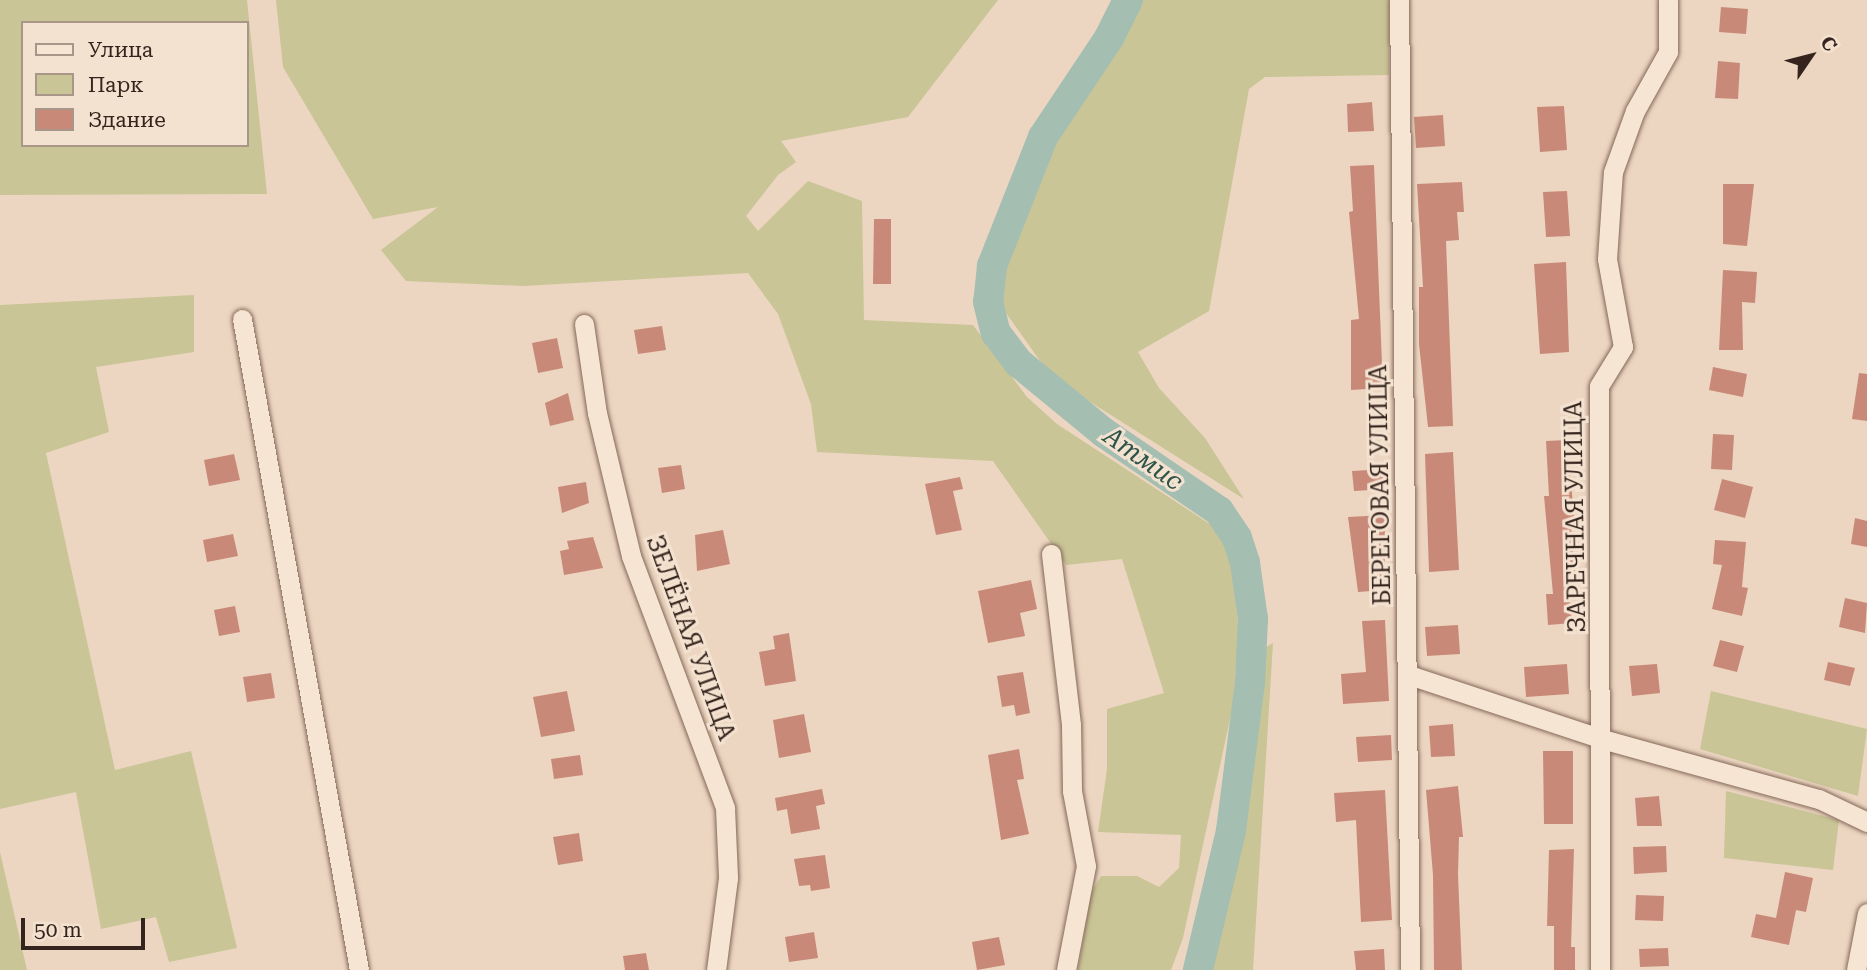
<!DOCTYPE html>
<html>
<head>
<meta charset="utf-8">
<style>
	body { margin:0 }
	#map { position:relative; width:1867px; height:970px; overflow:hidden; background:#ecd6c1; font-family:"Roboto Serif",serif }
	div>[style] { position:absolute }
	.green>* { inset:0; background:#c9c596 }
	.river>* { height:30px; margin:-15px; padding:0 15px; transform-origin:15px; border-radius:15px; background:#a4beb1 }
	.building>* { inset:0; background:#c98978 }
	.roads { filter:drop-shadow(0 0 2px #846859) drop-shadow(0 0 2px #846859) }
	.street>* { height:19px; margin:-9.5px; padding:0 9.5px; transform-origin:9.5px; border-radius:9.5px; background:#f7e5d4 }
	span { translate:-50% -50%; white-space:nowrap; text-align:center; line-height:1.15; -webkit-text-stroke:6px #f4e2d0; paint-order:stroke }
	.street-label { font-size:24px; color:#35241d }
	.water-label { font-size:26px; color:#2d5449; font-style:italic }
	.legend { position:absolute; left:21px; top:21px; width:228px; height:126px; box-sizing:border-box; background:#f4e2d0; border:2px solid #a89688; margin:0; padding:9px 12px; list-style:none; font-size:21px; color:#35241d }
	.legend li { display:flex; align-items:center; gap:14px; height:35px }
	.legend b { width:35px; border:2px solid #a89688 }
	.north { position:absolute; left:1776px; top:21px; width:70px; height:70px; -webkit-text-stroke:5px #f4e2d0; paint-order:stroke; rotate:55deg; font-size:19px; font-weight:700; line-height:28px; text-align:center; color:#35241d }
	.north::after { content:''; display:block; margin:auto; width:24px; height:32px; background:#35241d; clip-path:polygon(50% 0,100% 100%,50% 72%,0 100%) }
	.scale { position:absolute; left:21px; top:918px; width:124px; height:32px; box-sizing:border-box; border:4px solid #35241d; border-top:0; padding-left:9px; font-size:21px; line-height:24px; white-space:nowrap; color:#35241d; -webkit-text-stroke:5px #f4e2d0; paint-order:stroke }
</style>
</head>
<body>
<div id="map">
	<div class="green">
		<div style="clip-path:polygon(evenodd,0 0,247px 0,267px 194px,0 195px,0 0,23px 23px,247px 23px,247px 145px,23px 145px,23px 23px)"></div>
		<div style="clip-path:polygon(276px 0,998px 0,908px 117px,781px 141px,796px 162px,778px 175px,746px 216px,758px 231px,808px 181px,862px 201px,864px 320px,973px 325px,1027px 397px,1057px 424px,1219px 530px,1229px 544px,1239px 631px,1233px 705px,1183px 938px,1171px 970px,1078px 970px,1091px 893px,1101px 876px,1137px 876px,1159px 887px,1179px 868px,1181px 835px,1098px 832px,1107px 769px,1107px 709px,1164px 693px,1122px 559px,1066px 565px,993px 461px,817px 452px,811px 404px,778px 314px,748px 273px,524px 286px,406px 281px,381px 250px,438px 207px,373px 219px,283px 67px)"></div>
		<div style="clip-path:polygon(1135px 0,1389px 0,1389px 75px,1265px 77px,1249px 89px,1209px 311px,1138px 352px,1159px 388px,1205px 438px,1244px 499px,1076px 393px,1043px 365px,1006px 313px,997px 285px,1024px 197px)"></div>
		<div style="clip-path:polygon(194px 295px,194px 352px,96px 367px,109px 432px,46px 453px,115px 770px,191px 751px,237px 948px,169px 962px,156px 917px,101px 929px,76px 792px,0 809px,0 305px)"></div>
		<div style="clip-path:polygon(1273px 643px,1253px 970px,1206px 970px,1219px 886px,1238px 844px,1249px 781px,1260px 651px)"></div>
		<div style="clip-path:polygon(1711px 691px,1867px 729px,1858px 796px,1700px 749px)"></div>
		<div style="clip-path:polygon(1726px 791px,1839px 820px,1833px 870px,1724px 858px)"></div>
		<div style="clip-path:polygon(0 852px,27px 970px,0 970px)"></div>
	</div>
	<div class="river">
		<div style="left:1128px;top:0;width:42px;rotate:116.6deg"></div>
		<div style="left:1109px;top:38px;width:119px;rotate:123.7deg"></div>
		<div style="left:1043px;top:137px;width:139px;rotate:111.6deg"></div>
		<div style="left:992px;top:266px;width:36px;rotate:96deg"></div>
		<div style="left:988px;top:302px;width:32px;rotate:76deg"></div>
		<div style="left:996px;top:333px;width:38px;rotate:53deg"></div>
		<div style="left:1019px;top:363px;width:109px;rotate:39.4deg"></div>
		<div style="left:1103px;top:432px;width:140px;rotate:34.3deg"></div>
		<div style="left:1219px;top:511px;width:32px;rotate:56deg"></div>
		<div style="left:1237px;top:538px;width:26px;rotate:72deg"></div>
		<div style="left:1245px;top:563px;width:57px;rotate:81.9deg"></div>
		<div style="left:1253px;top:619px;width:63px;rotate:92.7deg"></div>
		<div style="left:1250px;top:682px;width:150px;rotate:97.3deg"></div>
		<div style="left:1231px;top:831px;width:143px;rotate:103.4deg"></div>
	</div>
	<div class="building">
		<div style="clip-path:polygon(1721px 7px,1748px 9px,1746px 34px,1719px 32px)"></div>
		<div style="clip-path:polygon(1718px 61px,1740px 63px,1738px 99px,1715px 98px)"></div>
		<div style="clip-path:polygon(1372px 102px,1374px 131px,1348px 132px,1347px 104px)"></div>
		<div style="clip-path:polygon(1564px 106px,1567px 150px,1540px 152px,1537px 107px)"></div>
		<div style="clip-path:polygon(1443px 115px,1445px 146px,1416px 148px,1414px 117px)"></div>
		<div style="clip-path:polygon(1374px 165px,1383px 388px,1351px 390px,1351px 320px,1359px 319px,1349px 212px,1353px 211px,1350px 166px)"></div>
		<div style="clip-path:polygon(1462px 182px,1464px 212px,1457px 212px,1459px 240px,1446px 241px,1453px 426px,1428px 427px,1419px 344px,1419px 287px,1423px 287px,1417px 184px)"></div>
		<div style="clip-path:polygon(1723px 184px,1754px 184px,1747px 246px,1723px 244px)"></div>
		<div style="clip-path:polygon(1567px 191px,1570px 236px,1546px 237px,1543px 192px)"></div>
		<div style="clip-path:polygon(874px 219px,891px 219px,891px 284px,873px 284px)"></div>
		<div style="clip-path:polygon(1566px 262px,1569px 352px,1540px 354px,1534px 264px)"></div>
		<div style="clip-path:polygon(1723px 270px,1757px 272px,1755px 303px,1742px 302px,1743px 350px,1719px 350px)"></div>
		<div style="clip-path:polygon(662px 326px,666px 350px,638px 354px,634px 330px)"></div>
		<div style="clip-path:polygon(557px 338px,563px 368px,538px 373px,532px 343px)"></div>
		<div style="clip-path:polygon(1713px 367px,1747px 374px,1743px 397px,1709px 390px)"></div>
		<div style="clip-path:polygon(1859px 373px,1867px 374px,1867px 421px,1852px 419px)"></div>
		<div style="clip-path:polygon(568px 393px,574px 420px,550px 426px,545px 403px)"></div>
		<div style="clip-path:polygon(1713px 434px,1734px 435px,1732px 470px,1711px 469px)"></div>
		<div style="clip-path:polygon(1567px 440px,1575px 526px,1571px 526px,1575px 574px,1568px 575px,1572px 623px,1548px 625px,1546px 594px,1553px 594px,1544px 496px,1549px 496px,1546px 441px)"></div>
		<div style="clip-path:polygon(1453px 452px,1459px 570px,1429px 572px,1425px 454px)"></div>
		<div style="clip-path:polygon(234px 454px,240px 480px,209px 486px,204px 460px)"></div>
		<div style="clip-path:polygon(681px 465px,685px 489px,662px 493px,658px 468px)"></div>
		<div style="clip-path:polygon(1387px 469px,1388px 489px,1354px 491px,1352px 471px)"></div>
		<div style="clip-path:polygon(960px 477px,963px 489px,953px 491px,962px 530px,936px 535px,925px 484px)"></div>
		<div style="clip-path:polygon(1722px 479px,1753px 487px,1745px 518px,1714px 510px)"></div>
		<div style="clip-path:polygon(586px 482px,589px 503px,562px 513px,558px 487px)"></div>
		<div style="clip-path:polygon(1385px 515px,1385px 590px,1358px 592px,1348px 517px)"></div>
		<div style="clip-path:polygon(1855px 518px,1867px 521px,1867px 547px,1851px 544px)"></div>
		<div style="clip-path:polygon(723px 530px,730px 564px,697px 571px,695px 535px)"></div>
		<div style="clip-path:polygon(233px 534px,238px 556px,207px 562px,203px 540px)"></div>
		<div style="clip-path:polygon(593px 537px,603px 568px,564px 575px,560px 551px,569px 549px,567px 541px)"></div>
		<div style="clip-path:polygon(1715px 540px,1746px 542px,1742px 587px,1748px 588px,1742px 616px,1712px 609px,1722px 565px,1713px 564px)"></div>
		<div style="clip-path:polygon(1031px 580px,1037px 609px,1020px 613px,1025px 636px,988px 643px,978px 591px)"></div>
		<div style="clip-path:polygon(1845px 598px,1867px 603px,1865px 633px,1839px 627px)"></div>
		<div style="clip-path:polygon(235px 606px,240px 632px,219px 636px,214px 610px)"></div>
		<div style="clip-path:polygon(1385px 620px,1389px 701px,1343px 704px,1341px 674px,1366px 672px,1362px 621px)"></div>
		<div style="clip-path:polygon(1458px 625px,1460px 654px,1427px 656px,1425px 627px)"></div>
		<div style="clip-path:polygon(789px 633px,796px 681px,765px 686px,759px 652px,775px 649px,773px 636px)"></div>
		<div style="clip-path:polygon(1720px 640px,1744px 646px,1737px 672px,1713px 666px)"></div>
		<div style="clip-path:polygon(1828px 662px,1855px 668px,1850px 686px,1824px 680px)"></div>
		<div style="clip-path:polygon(1567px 664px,1569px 694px,1526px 697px,1524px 667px)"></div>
		<div style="clip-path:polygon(1657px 664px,1660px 693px,1632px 696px,1629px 666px)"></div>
		<div style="clip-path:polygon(1023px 672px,1030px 713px,1016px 716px,1014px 705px,1002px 707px,997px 676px)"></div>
		<div style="clip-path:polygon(271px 673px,275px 698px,247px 702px,243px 677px)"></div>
		<div style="clip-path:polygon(567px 691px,575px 731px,541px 737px,533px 697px)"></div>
		<div style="clip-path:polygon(804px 714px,811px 752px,779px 758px,773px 720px)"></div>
		<div style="clip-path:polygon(1453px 724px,1455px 756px,1431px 757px,1429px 726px)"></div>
		<div style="clip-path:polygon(1391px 735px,1392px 760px,1358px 762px,1356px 737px)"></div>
		<div style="clip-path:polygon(1019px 749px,1024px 779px,1017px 780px,1029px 834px,1001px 840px,988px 755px)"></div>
		<div style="clip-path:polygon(1543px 751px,1573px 751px,1573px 824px,1544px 824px)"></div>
		<div style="clip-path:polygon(580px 755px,583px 775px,554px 779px,551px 759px)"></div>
		<div style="clip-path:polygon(1458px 786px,1463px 837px,1459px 837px,1458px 875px,1462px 970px,1434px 970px,1433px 875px,1426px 790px)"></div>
		<div style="clip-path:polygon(822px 789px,825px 804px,816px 806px,820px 829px,791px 834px,787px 809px,777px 811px,775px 798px)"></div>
		<div style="clip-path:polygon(1385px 790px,1392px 920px,1361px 922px,1356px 820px,1336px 822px,1334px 793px)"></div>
		<div style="clip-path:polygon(1659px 796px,1662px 826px,1637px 826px,1635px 798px)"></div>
		<div style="clip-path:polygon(579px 833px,583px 861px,558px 865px,553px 837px)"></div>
		<div style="clip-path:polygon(1666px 846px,1667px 872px,1634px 874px,1633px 847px)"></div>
		<div style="clip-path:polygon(1574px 849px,1571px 947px,1575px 947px,1575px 970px,1554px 970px,1554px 926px,1547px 926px,1549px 850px)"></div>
		<div style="clip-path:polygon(825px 855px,830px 888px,811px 891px,810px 885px,799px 886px,794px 859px)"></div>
		<div style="clip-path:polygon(1785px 872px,1813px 878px,1806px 912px,1796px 910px,1789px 945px,1751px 937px,1756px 914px,1776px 918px)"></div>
		<div style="clip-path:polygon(1636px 895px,1664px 896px,1663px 921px,1635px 920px)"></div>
		<div style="clip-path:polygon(814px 932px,818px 958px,789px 962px,785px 937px)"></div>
		<div style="clip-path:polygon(999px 937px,1005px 965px,977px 970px,972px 942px)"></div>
		<div style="clip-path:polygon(1668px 948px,1669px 966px,1640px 967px,1639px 949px)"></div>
		<div style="clip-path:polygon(1384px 949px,1385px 970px,1356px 970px,1354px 951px)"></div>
		<div style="clip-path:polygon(646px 953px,649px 970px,625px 970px,623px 956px)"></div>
	</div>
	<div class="roads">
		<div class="street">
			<div style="left:1399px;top:0;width:970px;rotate:89.35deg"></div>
			<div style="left:242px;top:319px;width:661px;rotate:79.81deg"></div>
			<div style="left:584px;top:324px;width:90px;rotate:81.7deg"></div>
			<div style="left:597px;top:413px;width:147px;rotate:76.6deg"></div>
			<div style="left:631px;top:556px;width:269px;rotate:69.5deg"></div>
			<div style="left:725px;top:808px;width:70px;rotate:87.5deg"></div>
			<div style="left:728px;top:878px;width:93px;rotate:97.4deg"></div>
			<div style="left:1051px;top:554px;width:172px;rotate:83.3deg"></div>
			<div style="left:1071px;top:725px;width:66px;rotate:89.1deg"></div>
			<div style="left:1072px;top:791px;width:76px;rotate:79.4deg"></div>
			<div style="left:1086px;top:866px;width:106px;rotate:100.9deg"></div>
			<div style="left:1409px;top:675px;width:203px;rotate:18.3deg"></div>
			<div style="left:1602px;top:739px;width:225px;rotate:15.5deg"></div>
			<div style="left:1819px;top:799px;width:53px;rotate:25.6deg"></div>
			<div style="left:1600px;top:970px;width:584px;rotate:-90.1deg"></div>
			<div style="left:1599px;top:386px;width:46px;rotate:-58.4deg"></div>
			<div style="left:1623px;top:347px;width:89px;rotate:-100.3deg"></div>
			<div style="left:1607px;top:259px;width:87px;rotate:-86.1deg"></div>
			<div style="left:1613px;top:172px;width:65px;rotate:-70.2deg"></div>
			<div style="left:1635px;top:111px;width:68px;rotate:-60.8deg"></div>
			<div style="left:1668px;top:52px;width:52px;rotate:-90deg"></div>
			<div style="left:1856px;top:970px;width:58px;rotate:-79.1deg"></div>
		</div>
	</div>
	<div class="street-label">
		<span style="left:1381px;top:485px;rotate:-91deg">БЕРЕГОВАЯ УЛИЦА</span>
		<span style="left:1576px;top:517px;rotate:-91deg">ЗАРЕЧНАЯ УЛИЦА</span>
		<span style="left:690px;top:638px;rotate:70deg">ЗЕЛЁНАЯ УЛИЦА</span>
	</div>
	<div class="water-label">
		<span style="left:1143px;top:459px;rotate:35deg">Атмис</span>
	</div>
	<ul class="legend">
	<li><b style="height:9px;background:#f7e5d4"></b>Улица</li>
	<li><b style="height:19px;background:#c9c596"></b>Парк</li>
	<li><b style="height:19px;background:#c98978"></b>Здание</li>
	</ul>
	<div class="north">С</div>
	<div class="scale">50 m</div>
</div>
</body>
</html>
